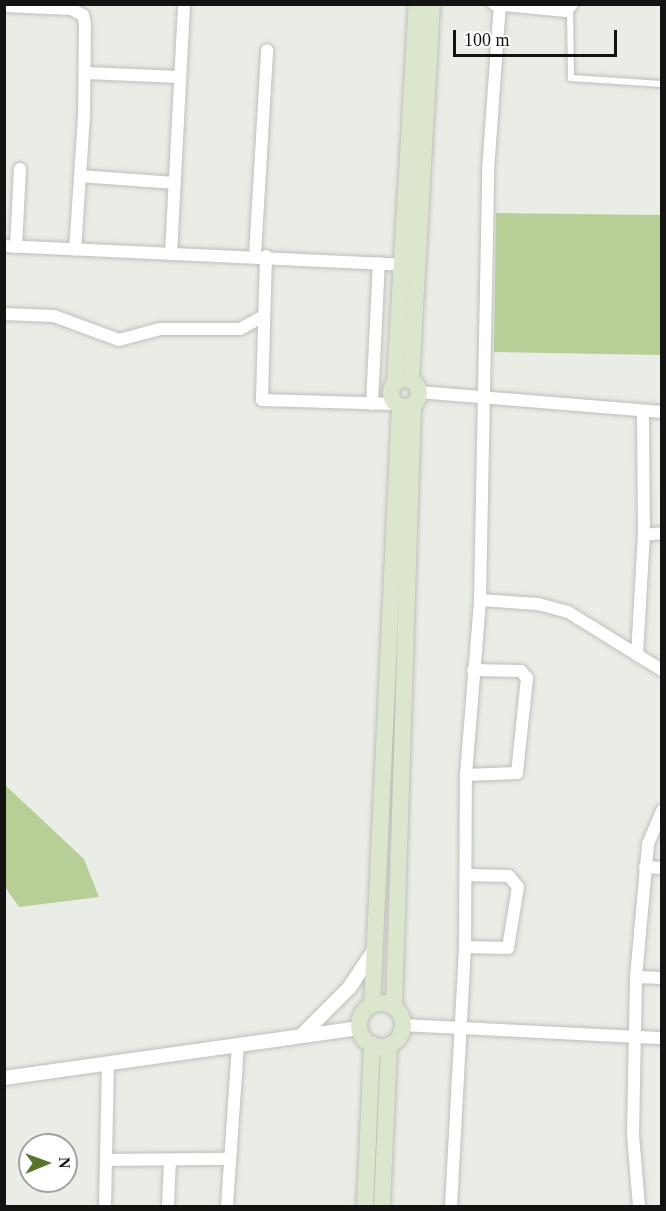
<!DOCTYPE html>
<html>
<head>
<meta charset="utf-8">
<style>
	body { margin:0 }
	#map { position:relative; width:666px; height:1211px; overflow:hidden; background:#eaede6; font-family:"Times New Roman",serif }
	div>[style] { position:absolute }
	.green>* { inset:0; background:#b7cf97 }
	.roads { filter:drop-shadow(0 0 2px #bdc0ba) drop-shadow(0 0 2px #bdc0ba) }
	.service>* { height:6px; margin:-3px; padding:0 3px; transform-origin:3px; border-radius:3px; background:#fff }
	.minor>* { height:12px; margin:-6px; padding:0 6px; transform-origin:6px; border-radius:6px; background:#fff }
	.tertiary>* { height:14px; margin:-7px; padding:0 7px; transform-origin:7px; border-radius:7px; background:#fff }
	.secondary>* { height:16px; margin:-8px; padding:0 8px; transform-origin:8px; border-radius:8px; background:#dce6cc }
	.secondary>.ring { margin:-8px; padding:0; box-sizing:content-box; background:none; border:16px solid #dce6cc; border-radius:50% }
	span { translate:-50% -50%; white-space:nowrap; text-align:center; line-height:1.15; -webkit-text-stroke:6px #fff; paint-order:stroke }
	.frame { position:absolute; inset:0; border:6px solid #131412; pointer-events:none }
	.north { position:absolute; left:18px; top:1133px; width:60px; height:60px; box-sizing:border-box; background:#fff; border:2px solid #a1a1a0; border-radius:50%; rotate:89deg; font-size:16px; font-weight:700; line-height:24px; text-align:center; color:#131412 }
	.north::after { content:''; display:block; margin:auto; width:21px; height:27px; background:#597529; clip-path:polygon(50% 0,100% 100%,50% 72%,0 100%) }
	.scale { position:absolute; left:453px; top:30px; width:164px; height:27px; box-sizing:border-box; border:3px solid #131412; border-top:0; padding-left:8px; font-size:18px; line-height:21px; white-space:nowrap; color:#131412; -webkit-text-stroke:4px #fff; paint-order:stroke }
</style>
</head>
<body>
<div id="map">
	<div class="green">
		<div style="clip-path:polygon(496px 213px,661px 215px,661px 355px,494px 352px)"></div>
		<div style="clip-path:polygon(5px 785px,84px 859px,99px 897px,19px 907px,5px 887px)"></div>
	</div>
	<div class="roads">
		<div class="service">
			<div style="left:570px;top:9px;width:69px;rotate:89.2deg"></div>
			<div style="left:571px;top:78px;width:91px;rotate:3.8deg"></div>
		</div>
		<div class="minor">
			<div style="left:494px;top:4px;width:72px;rotate:5.6deg"></div>
			<div style="left:566px;top:11px;width:9px;rotate:-49deg"></div>
			<div style="left:4px;top:6px;width:67px;rotate:2.6deg"></div>
			<div style="left:71px;top:9px;width:13px;rotate:27deg"></div>
			<div style="left:83px;top:15px;width:9px;rotate:77deg"></div>
			<div style="left:85px;top:24px;width:92px;rotate:90.6deg"></div>
			<div style="left:84px;top:116px;width:134px;rotate:93.8deg"></div>
			<div style="left:86px;top:73px;width:94px;rotate:2.4deg"></div>
			<div style="left:80px;top:176px;width:95px;rotate:4.2deg"></div>
			<div style="left:4px;top:246px;width:399px;rotate:2.7deg"></div>
			<div style="left:16px;top:247px;width:78px;rotate:-87.1deg"></div>
			<div style="left:171px;top:254px;width:250px;rotate:-87deg"></div>
			<div style="left:255px;top:255px;width:205px;rotate:-86.6deg"></div>
			<div style="left:266px;top:256px;width:144px;rotate:91.6deg"></div>
			<div style="left:262px;top:400px;width:134px;rotate:1.7deg"></div>
			<div style="left:4px;top:314px;width:50px;rotate:2.3deg"></div>
			<div style="left:54px;top:316px;width:69px;rotate:20.3deg"></div>
			<div style="left:119px;top:340px;width:42px;rotate:-15deg"></div>
			<div style="left:160px;top:329px;width:80px"></div>
			<div style="left:240px;top:329px;width:25px;rotate:-29deg"></div>
			<div style="left:419px;top:392px;width:244px;rotate:4.7deg"></div>
			<div style="left:372px;top:404px;width:141px;rotate:-87.2deg"></div>
			<div style="left:644px;top:535px;width:18px;rotate:-6deg"></div>
			<div style="left:480px;top:600px;width:58px;rotate:3.9deg"></div>
			<div style="left:538px;top:604px;width:31px;rotate:15deg"></div>
			<div style="left:568px;top:612px;width:110px;rotate:31.7deg"></div>
			<div style="left:637px;top:655px;width:120px;rotate:-86.7deg"></div>
			<div style="left:644px;top:535px;width:123px;rotate:-90.5deg"></div>
			<div style="left:466px;top:775px;width:51px;rotate:-2.2deg"></div>
			<div style="left:517px;top:773px;width:96px;rotate:-84deg"></div>
			<div style="left:527px;top:678px;width:9px;rotate:-131deg"></div>
			<div style="left:521px;top:671px;width:48px;rotate:-178.8deg"></div>
			<div style="left:645px;top:867px;width:17px;rotate:3deg"></div>
			<div style="left:465px;top:947px;width:43px;rotate:1.3deg"></div>
			<div style="left:508px;top:948px;width:62px;rotate:-80.7deg"></div>
			<div style="left:518px;top:887px;width:14px;rotate:-129deg"></div>
			<div style="left:509px;top:876px;width:43px;rotate:-178.7deg"></div>
			<div style="left:636px;top:977px;width:26px;rotate:2deg"></div>
			<div style="left:403px;top:1025px;width:259px;rotate:2.9deg"></div>
			<div style="left:106px;top:1160px;width:123px;rotate:-0.5deg"></div>
			<div style="left:105px;top:1206px;width:143px;rotate:-88.8deg"></div>
			<div style="left:168px;top:1206px;width:45px;rotate:-87.5deg"></div>
			<div style="left:227px;top:1206px;width:162px;rotate:-86.1deg"></div>
			<div style="left:451px;top:1206px;width:259px;rotate:-86.9deg"></div>
			<div style="left:465px;top:947px;width:172px;rotate:-89.7deg"></div>
			<div style="left:466px;top:775px;width:176px;rotate:-85.4deg"></div>
			<div style="left:480px;top:600px;width:429px;rotate:-88.9deg"></div>
			<div style="left:488px;top:171px;width:166px;rotate:-85.9deg"></div>
			<div style="left:639px;top:1206px;width:72px;rotate:-94.8deg"></div>
			<div style="left:633px;top:1134px;width:157px;rotate:-88.9deg"></div>
			<div style="left:636px;top:977px;width:134px;rotate:-84.8deg"></div>
			<div style="left:648px;top:844px;width:36px;rotate:-67deg"></div>
		</div>
		<div class="tertiary">
			<div style="left:301px;top:1036px;width:68px;rotate:-45deg"></div>
			<div style="left:349px;top:988px;width:47px;rotate:-56.3deg"></div>
			<div style="left:4px;top:1078px;width:359px;rotate:-8deg"></div>
		</div>
		<div class="secondary">
			<div class="ring" style="left:391px;top:379px;width:12px;height:12px"></div>
			<div style="left:411px;top:379px;width:376px;rotate:-86.8deg"></div>
			<div style="left:395px;top:382px;width:379px;rotate:-86.7deg"></div>
			<div class="ring" style="left:359px;top:1003px;width:28px;height:28px"></div>
			<div style="left:372px;top:1005px;width:600px;rotate:-87.32deg"></div>
			<div style="left:394px;top:1006px;width:601px;rotate:-88.19deg"></div>
			<div style="left:365px;top:1206px;width:162px;rotate:-87.5deg"></div>
			<div style="left:382px;top:1206px;width:161px;rotate:-87.5deg"></div>
		</div>
	</div>
	<div class="frame"></div>
	<div class="north">N</div>
	<div class="scale">100 m</div>
</div>
</body>
</html>
